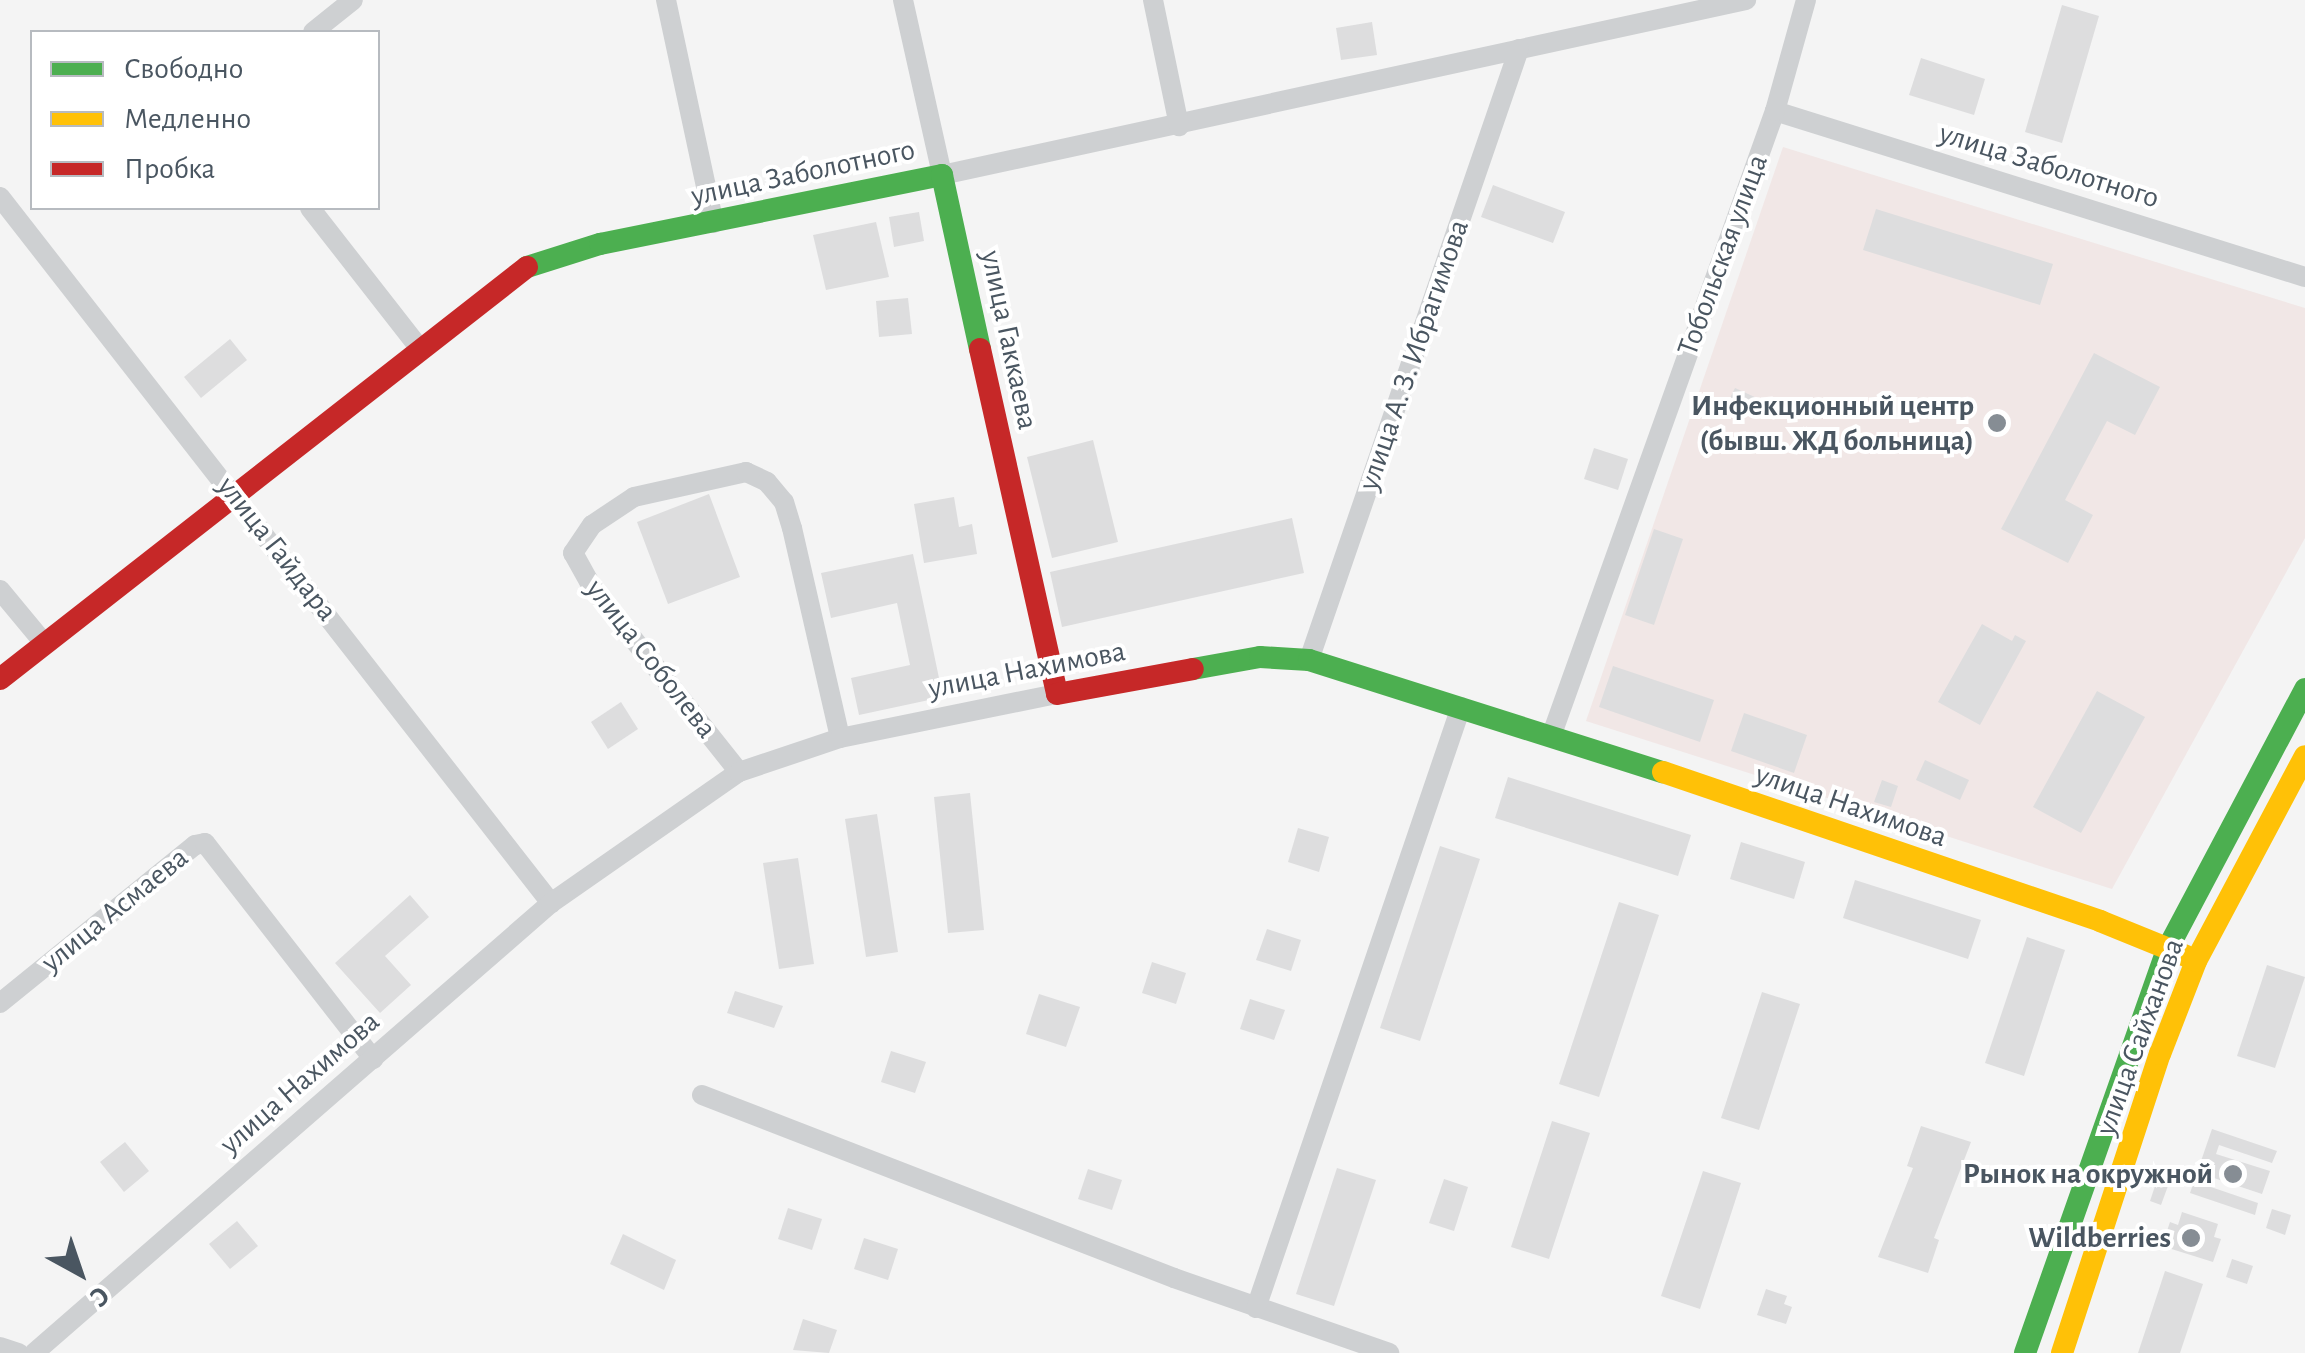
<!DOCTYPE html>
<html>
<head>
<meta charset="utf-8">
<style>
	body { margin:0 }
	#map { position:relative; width:2305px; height:1353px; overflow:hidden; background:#f4f4f4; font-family:"Alegreya Sans",sans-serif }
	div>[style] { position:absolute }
	.medical>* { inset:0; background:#f1e7e6 }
	.building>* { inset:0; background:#ddddde }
	.street>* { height:20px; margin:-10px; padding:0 10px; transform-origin:10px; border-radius:10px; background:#ced0d2 }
	.fast>* { height:22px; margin:-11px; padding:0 11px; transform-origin:11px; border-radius:11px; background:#4caf50 }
	.slow>* { height:22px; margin:-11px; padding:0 11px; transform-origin:11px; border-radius:11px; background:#ffc107 }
	.jam>* { height:22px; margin:-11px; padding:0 11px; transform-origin:11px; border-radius:11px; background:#c62828 }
	.dots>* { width:28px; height:28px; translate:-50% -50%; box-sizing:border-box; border:5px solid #fff; border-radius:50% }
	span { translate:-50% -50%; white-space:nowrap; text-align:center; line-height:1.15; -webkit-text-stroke:8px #fff; paint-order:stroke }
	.street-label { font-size:30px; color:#4a5661 }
	.poi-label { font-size:30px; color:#4a5661; font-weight:700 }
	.right { translate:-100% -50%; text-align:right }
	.legend { position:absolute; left:30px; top:30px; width:350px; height:180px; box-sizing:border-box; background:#fff; border:2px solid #b7bbc0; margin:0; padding:12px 18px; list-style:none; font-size:30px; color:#4a5661 }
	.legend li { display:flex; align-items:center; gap:20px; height:50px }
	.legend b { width:50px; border:2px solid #b7bbc0 }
	.north { position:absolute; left:30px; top:1223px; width:100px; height:100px; -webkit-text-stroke:8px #fff; paint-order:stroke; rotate:140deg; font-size:28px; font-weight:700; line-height:40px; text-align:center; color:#4a5661 }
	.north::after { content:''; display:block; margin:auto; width:35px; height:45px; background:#4a5661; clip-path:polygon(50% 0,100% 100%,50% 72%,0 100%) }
</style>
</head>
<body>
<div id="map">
	<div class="medical">
		<div style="clip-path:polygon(1783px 147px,2305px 308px,2305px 538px,2112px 889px,1586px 721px)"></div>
	</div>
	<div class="building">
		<div style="clip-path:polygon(2062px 5px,2099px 16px,2062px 143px,2025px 132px)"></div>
		<div style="clip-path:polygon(1372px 22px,1377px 55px,1341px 60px,1336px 28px)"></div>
		<div style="clip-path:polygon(1921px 58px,1985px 79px,1974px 115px,1909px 95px)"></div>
		<div style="clip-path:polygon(1493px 185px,1565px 212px,1553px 243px,1481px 217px)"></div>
		<div style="clip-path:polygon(1876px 209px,2053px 264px,2040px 305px,1863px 250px)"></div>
		<div style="clip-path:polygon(919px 212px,924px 241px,894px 247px,889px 217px)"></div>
		<div style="clip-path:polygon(876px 222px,889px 277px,826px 290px,813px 235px)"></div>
		<div style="clip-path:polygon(908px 298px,912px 334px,879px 337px,876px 301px)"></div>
		<div style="clip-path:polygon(230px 339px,247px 360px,201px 398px,184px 377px)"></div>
		<div style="clip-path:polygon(2094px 353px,2160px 387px,2135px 435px,2107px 421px,2065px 500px,2093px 515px,2068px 563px,2001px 529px)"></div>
		<div style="clip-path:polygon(1735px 388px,1759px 399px,1751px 417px,1726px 406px)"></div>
		<div style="clip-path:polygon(1093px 440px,1118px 542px,1052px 558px,1027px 457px)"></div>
		<div style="clip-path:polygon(1594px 448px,1628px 459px,1618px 490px,1584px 479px)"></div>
		<div style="clip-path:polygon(709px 494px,740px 577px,668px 604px,637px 522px)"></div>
		<div style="clip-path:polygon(954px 497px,959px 527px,972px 524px,977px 554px,924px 563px,914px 504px)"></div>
		<div style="clip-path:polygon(1292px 518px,1304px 573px,1062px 627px,1050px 572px)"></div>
		<div style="clip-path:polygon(1654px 529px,1683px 539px,1654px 625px,1625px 615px)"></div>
		<div style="clip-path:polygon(913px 554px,943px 697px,859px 715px,851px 678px,910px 665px,897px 603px,831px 618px,821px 573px)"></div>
		<div style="clip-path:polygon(1982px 624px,2012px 641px,2015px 635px,2026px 641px,1980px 725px,1938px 702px)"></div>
		<div style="clip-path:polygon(1613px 666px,1714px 700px,1700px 742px,1599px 707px)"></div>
		<div style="clip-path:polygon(2097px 691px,2145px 717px,2081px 833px,2033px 807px)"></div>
		<div style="clip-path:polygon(621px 702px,638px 729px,608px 749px,591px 722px)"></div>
		<div style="clip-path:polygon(1744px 713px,1807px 735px,1794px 773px,1731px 751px)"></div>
		<div style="clip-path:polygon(1925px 760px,1969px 780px,1960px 800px,1916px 780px)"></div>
		<div style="clip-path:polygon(1508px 777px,1691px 835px,1678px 876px,1495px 818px)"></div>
		<div style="clip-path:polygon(1882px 780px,1898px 786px,1891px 807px,1874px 802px)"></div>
		<div style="clip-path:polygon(970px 793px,984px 930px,948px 933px,934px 797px)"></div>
		<div style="clip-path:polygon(877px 814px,898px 952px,866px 957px,845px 819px)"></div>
		<div style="clip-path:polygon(1298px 828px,1329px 837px,1319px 872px,1288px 862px)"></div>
		<div style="clip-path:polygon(1741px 842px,1805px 862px,1794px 899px,1730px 879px)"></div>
		<div style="clip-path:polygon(1440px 846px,1480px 859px,1420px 1041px,1380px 1028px)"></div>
		<div style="clip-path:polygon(798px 858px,814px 964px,779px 969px,763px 863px)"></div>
		<div style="clip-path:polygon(1855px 880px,1981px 920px,1968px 959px,1843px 918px)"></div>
		<div style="clip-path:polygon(410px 895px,429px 917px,385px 956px,411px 985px,380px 1013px,335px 963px)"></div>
		<div style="clip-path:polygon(1619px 902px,1659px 915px,1599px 1097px,1559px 1084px)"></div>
		<div style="clip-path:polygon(1267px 929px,1301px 940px,1291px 971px,1256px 960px)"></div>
		<div style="clip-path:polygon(2027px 937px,2065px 950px,2024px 1076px,1985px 1063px)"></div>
		<div style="clip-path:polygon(1152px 962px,1186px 973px,1176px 1004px,1142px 993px)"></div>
		<div style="clip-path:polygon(2267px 965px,2305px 977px,2275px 1068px,2237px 1056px)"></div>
		<div style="clip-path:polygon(735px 991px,783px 1006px,774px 1028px,727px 1013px)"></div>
		<div style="clip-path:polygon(1762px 992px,1800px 1004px,1759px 1130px,1721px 1118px)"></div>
		<div style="clip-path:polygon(1039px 994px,1080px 1007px,1066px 1047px,1026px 1034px)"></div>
		<div style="clip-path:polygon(1250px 999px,1285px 1010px,1274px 1040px,1240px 1029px)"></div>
		<div style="clip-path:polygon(891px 1051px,926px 1062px,915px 1093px,881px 1082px)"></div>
		<div style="clip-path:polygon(1552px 1121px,1590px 1133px,1549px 1259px,1511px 1247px)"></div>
		<div style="clip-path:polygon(1921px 1126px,1971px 1142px,1934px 1238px,1939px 1240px,1928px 1273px,1878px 1257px,1913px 1168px,1907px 1166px)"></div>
		<div style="clip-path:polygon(2212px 1129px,2277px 1151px,2272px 1163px,2219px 1145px,2216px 1154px,2270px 1171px,2262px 1194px,2208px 1176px,2205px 1185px,2258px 1203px,2255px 1215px,2190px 1193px)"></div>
		<div style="clip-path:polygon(125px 1142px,149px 1171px,124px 1192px,100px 1162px)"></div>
		<div style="clip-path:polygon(1337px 1168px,1376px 1180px,1334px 1306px,1296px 1294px)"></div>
		<div style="clip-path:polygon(1088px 1169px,1122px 1180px,1112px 1210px,1078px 1199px)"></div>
		<div style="clip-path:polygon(1703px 1171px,1741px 1183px,1700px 1309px,1661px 1296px)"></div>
		<div style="clip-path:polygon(2160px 1171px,2172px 1175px,2161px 1205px,2150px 1201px)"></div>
		<div style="clip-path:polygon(1444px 1179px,1468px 1187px,1454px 1231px,1429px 1223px)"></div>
		<div style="clip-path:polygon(788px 1208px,822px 1219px,812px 1250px,778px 1239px)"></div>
		<div style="clip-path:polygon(2272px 1209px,2291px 1215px,2285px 1235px,2266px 1228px)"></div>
		<div style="clip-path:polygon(2182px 1212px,2218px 1224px,2214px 1237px,2221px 1239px,2213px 1262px,2162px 1246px,2170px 1222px,2178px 1225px)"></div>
		<div style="clip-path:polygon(237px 1221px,258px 1246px,230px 1269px,209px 1244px)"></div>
		<div style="clip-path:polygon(623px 1234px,676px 1260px,664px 1290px,610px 1264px)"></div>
		<div style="clip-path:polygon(864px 1238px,898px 1249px,888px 1280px,854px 1269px)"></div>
		<div style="clip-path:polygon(2232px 1259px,2253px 1266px,2247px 1284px,2226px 1277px)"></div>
		<div style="clip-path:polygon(2165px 1271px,2203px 1284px,2180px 1353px,2138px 1353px)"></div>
		<div style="clip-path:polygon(1766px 1289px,1787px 1296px,1784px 1304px,1792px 1307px,1786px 1324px,1757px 1315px)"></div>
		<div style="clip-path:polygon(803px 1319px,837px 1330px,829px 1353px,793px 1350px)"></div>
	</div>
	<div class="street">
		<div style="left:666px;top:0;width:228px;rotate:77.9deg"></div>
		<div style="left:903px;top:0;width:179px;rotate:77.4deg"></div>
		<div style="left:942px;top:175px;width:823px;rotate:-12.28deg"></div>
		<div style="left:1153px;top:0;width:129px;rotate:78.3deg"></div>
		<div style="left:313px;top:32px;width:51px;rotate:-38.7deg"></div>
		<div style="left:1775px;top:111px;width:555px;rotate:17.39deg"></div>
		<div style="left:0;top:197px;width:896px;rotate:52.03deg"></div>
		<div style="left:310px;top:208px;width:180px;rotate:52deg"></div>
		<div style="left:0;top:590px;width:69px;rotate:50.3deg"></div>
		<div style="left:1309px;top:660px;width:646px;rotate:-71.03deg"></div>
		<div style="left:1552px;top:734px;width:662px;rotate:-70.31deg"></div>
		<div style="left:1775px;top:111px;width:115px;rotate:-74.4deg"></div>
		<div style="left:739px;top:772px;width:236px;rotate:-128.5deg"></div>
		<div style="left:592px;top:587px;width:39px;rotate:-119deg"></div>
		<div style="left:573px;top:553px;width:34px;rotate:-56deg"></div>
		<div style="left:592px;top:525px;width:50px;rotate:-33.7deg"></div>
		<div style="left:634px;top:497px;width:115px;rotate:-12.6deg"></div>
		<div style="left:746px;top:472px;width:23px;rotate:25deg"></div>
		<div style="left:767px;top:482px;width:26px;rotate:50deg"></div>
		<div style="left:784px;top:502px;width:27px;rotate:73deg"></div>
		<div style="left:792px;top:528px;width:215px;rotate:77.1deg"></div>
		<div style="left:0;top:1003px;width:251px;rotate:-39deg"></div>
		<div style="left:195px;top:845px;width:10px;rotate:-11deg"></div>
		<div style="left:205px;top:843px;width:274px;rotate:52.1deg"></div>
		<div style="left:702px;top:1095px;width:506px;rotate:21.19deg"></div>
		<div style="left:1174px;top:1278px;width:228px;rotate:19.2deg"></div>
		<div style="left:1256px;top:1308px;width:635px;rotate:-71.17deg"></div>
		<div style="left:0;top:1347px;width:20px;rotate:18deg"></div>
		<div style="left:34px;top:1353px;width:685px;rotate:-41.04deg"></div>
		<div style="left:551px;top:903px;width:229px;rotate:-34.9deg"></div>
		<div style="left:739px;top:772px;width:107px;rotate:-18.6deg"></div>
		<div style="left:840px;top:738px;width:221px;rotate:-11.5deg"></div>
	</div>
	<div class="fast">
		<div style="left:527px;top:267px;width:77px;rotate:-17.5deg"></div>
		<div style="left:600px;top:244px;width:349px;rotate:-11.4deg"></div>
		<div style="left:942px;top:175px;width:178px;rotate:77.7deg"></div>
		<div style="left:1193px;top:669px;width:68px;rotate:-10.2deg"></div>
		<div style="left:1260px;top:657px;width:49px;rotate:3.5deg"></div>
		<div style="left:1309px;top:660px;width:371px;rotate:17.6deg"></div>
		<div style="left:2025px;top:1353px;width:430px;rotate:-70.6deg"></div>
		<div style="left:2168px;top:948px;width:293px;rotate:-62.1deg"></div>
	</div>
	<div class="slow">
		<div style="left:1663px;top:772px;width:462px;rotate:18.8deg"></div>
		<div style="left:2100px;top:921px;width:93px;rotate:22.1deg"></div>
		<div style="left:2062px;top:1353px;width:315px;rotate:-71.9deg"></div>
		<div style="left:2160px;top:1054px;width:100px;rotate:-68.8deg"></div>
		<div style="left:2196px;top:961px;width:232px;rotate:-62deg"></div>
	</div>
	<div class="jam">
		<div style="left:980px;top:349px;width:353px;rotate:77.4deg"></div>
		<div style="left:1057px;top:694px;width:138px;rotate:-10.4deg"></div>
		<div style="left:0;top:679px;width:669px;rotate:-38.02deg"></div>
	</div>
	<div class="dots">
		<div style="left:1997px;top:423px;background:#868d94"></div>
		<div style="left:2233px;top:1174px;background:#868d94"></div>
		<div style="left:2191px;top:1238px;background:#868d94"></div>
	</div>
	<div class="street-label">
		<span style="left:2049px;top:166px;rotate:17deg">улица Заболотного</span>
		<span style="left:803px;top:173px;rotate:-12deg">улица Заболотного</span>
		<span style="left:1723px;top:255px;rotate:-70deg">Тобольская улица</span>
		<span style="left:1009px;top:340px;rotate:78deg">улица Гаккаева</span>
		<span style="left:1414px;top:355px;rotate:-71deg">улица А. З. Ибрагимова</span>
		<span style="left:277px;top:549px;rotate:52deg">улица Гайдара</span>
		<span style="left:651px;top:659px;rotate:52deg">улица Соболева</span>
		<span style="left:1027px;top:670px;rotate:-11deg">улица Нахимова</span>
		<span style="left:1851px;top:806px;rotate:19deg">улица Нахимова</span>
		<span style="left:115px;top:910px;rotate:-39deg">улица Асмаева</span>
		<span style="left:2140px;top:1037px;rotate:-70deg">улица Сайханова</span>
		<span style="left:300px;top:1083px;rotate:-41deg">улица Нахимова</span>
	</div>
	<div class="poi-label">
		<span class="right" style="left:1974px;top:423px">Инфекционный центр<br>(бывш. ЖД больница)</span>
		<span class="right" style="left:2213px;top:1174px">Рынок на окружной</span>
		<span class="right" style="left:2171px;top:1238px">Wildberries</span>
	</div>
	<ul class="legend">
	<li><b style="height:12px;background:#4caf50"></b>Свободно</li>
	<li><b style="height:12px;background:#ffc107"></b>Медленно</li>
	<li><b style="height:12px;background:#c62828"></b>Пробка</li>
	</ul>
	<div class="north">С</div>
</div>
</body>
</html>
